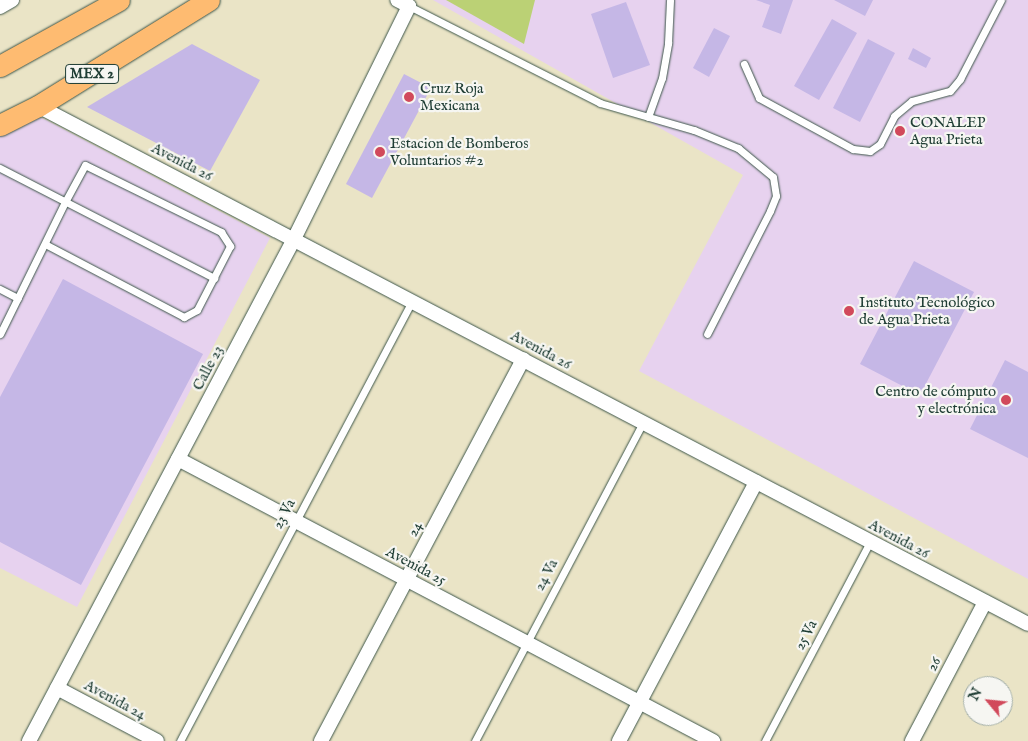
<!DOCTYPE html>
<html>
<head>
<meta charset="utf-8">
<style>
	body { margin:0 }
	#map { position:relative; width:1028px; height:741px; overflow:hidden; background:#eae4c6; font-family:"IM FELL English",serif }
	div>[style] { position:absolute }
	.built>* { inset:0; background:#e7d2ef }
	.green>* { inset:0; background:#bbd175 }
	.building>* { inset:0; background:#c5b7e6 }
	.roads { filter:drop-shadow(0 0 1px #3d564a) drop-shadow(0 0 1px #3d564a) }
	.lane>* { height:7px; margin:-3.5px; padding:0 3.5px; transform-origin:3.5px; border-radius:3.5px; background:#fff }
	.street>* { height:14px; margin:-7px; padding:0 7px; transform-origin:7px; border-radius:7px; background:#fff }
	.primary>* { height:21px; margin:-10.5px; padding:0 10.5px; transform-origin:10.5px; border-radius:10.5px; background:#febb71 }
	.dots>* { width:14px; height:14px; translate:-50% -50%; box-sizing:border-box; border:2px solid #f6f6f2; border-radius:50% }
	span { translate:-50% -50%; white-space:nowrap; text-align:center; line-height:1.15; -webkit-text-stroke:4.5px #f6f6f2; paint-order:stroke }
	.shield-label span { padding:1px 4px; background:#f6f6f2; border:1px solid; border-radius:4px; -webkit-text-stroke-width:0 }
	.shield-label { font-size:14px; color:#1f3d34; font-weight:700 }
	.poi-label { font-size:15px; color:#1f3d34 }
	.left { translate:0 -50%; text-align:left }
	.right { translate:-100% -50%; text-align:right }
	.street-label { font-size:15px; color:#1f3d34 }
	.north { position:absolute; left:963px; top:676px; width:50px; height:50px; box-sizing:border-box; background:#f6f6f2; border:1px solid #a0aca6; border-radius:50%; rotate:298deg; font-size:14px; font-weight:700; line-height:20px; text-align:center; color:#1f3d34 }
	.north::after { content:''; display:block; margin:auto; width:18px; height:22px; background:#d1495b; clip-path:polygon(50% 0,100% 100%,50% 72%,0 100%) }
</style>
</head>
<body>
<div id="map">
	<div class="built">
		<div style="clip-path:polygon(433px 0,1028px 0,1028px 579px,639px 371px,743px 175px)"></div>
		<div style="clip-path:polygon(29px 111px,270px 238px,77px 607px,0 568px,0 126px)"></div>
	</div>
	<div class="green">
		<div style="clip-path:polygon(446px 0,535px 0,524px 44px)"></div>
	</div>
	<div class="building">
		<div style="clip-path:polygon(756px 0,793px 0,781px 34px,762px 27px,770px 5px)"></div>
		<div style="clip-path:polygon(834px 0,873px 0,865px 16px)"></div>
		<div style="clip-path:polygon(626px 2px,650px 65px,613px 78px,591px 14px)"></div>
		<div style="clip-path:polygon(832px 19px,857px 33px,819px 100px,794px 86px)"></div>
		<div style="clip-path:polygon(714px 28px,730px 36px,709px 77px,693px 68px)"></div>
		<div style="clip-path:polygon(868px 39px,895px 53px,860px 122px,833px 108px)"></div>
		<div style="clip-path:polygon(192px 44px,260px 80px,210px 171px,87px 107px)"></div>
		<div style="clip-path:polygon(913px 48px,931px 58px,926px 68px,908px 59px)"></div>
		<div style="clip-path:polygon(404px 74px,431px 88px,372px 198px,346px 184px)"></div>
		<div style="clip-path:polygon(914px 261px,974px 292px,920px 395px,860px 364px)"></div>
		<div style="clip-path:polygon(63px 279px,203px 354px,81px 585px,0 542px,0 397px)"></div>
		<div style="clip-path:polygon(1005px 360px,1028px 372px,1028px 458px,970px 429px)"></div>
	</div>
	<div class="roads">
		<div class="lane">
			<div style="left:409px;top:6px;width:214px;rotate:26.9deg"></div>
			<div style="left:600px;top:103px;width:98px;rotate:16deg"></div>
			<div style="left:694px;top:130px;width:48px;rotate:22.2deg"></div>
			<div style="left:738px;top:148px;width:45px;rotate:39.6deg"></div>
			<div style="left:773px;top:177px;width:19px;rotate:81deg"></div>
			<div style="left:776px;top:196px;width:16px;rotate:112deg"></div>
			<div style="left:770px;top:211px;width:138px;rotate:117.1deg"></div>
			<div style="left:744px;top:64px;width:37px;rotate:66deg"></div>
			<div style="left:759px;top:98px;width:107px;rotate:28.5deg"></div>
			<div style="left:853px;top:149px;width:17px;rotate:7deg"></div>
			<div style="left:870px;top:151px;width:12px;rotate:-35deg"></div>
			<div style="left:880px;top:144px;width:31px;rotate:-63deg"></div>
			<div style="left:894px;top:116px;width:23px;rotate:-40deg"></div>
			<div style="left:912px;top:101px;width:39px;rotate:-15deg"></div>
			<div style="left:950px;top:91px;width:16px;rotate:-50deg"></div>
			<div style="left:960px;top:79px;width:89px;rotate:-62.6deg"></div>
			<div style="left:648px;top:117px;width:41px;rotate:-70.3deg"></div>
			<div style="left:662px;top:78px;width:36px;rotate:-80deg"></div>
			<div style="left:668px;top:43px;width:43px;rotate:-87.3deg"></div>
			<div style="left:0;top:168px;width:241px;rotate:27.2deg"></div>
			<div style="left:0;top:289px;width:20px;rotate:27deg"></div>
			<div style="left:0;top:334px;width:147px;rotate:-63.8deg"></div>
			<div style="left:65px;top:202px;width:42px;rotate:-61.6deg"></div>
			<div style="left:85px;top:165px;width:152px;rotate:26.2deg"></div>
			<div style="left:221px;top:232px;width:17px;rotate:57deg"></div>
			<div style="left:230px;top:246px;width:72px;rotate:117.3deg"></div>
			<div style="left:197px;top:310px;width:15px;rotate:152deg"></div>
			<div style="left:184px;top:317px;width:157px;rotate:-152.3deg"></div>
			<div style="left:180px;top:741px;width:497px;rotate:-62.2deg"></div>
			<div style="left:475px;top:741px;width:361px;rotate:-62.2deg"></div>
			<div style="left:765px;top:741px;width:225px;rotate:-62.2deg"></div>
		</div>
		<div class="street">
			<div style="left:0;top:7px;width:14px;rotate:-30deg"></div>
			<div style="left:38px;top:106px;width:1117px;rotate:27.62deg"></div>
			<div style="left:178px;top:459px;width:605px;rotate:27.79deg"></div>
			<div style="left:57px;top:688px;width:113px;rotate:27.9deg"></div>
			<div style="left:29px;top:741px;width:568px;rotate:-62.17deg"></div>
			<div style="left:294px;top:239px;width:260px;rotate:-63.7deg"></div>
			<div style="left:409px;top:6px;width:13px;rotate:-153deg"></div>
			<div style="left:321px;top:741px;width:432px;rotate:-62.1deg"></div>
			<div style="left:619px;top:741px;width:293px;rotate:-62.1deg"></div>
			<div style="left:912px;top:741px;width:157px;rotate:-62.3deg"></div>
		</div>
		<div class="primary">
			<div style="left:0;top:66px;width:136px;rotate:-29deg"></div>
			<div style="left:0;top:125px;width:42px;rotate:-26.6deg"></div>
			<div style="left:38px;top:106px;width:201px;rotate:-31.8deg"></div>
		</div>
	</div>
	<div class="dots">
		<div style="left:409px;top:97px;background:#d1495b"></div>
		<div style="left:900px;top:131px;background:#d1495b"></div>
		<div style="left:380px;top:152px;background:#d1495b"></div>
		<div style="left:849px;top:311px;background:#d1495b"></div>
		<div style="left:1006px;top:400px;background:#d1495b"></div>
	</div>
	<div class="shield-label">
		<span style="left:92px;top:74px">MEX 2</span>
	</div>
	<div class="poi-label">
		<span class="left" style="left:420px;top:97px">Cruz Roja<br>Mexicana</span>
		<span class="left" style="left:910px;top:131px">CONALEP<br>Agua Prieta</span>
		<span class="left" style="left:390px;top:152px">Estacion de Bomberos<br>Voluntarios #2</span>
		<span class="left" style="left:859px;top:311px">Instituto Tecnológico<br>de Agua Prieta</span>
		<span class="right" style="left:996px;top:400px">Centro de cómputo<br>y electrónica</span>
	</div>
	<div class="street-label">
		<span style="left:182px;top:162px;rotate:27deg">Avenida 26</span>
		<span style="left:541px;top:350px;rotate:28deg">Avenida 26</span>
		<span style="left:208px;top:368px;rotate:-62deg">Calle 23</span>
		<span style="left:284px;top:514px;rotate:-62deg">23 Va</span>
		<span style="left:415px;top:529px;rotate:-62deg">24</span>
		<span style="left:899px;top:539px;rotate:28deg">Avenida 26</span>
		<span style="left:416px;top:566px;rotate:28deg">Avenida 25</span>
		<span style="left:546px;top:575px;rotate:-62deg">24 Va</span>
		<span style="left:806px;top:635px;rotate:-62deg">25 Va</span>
		<span style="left:934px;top:664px;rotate:-62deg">26</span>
		<span style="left:115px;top:700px;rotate:28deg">Avenida 24</span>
	</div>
	<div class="north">N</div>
</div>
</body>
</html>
